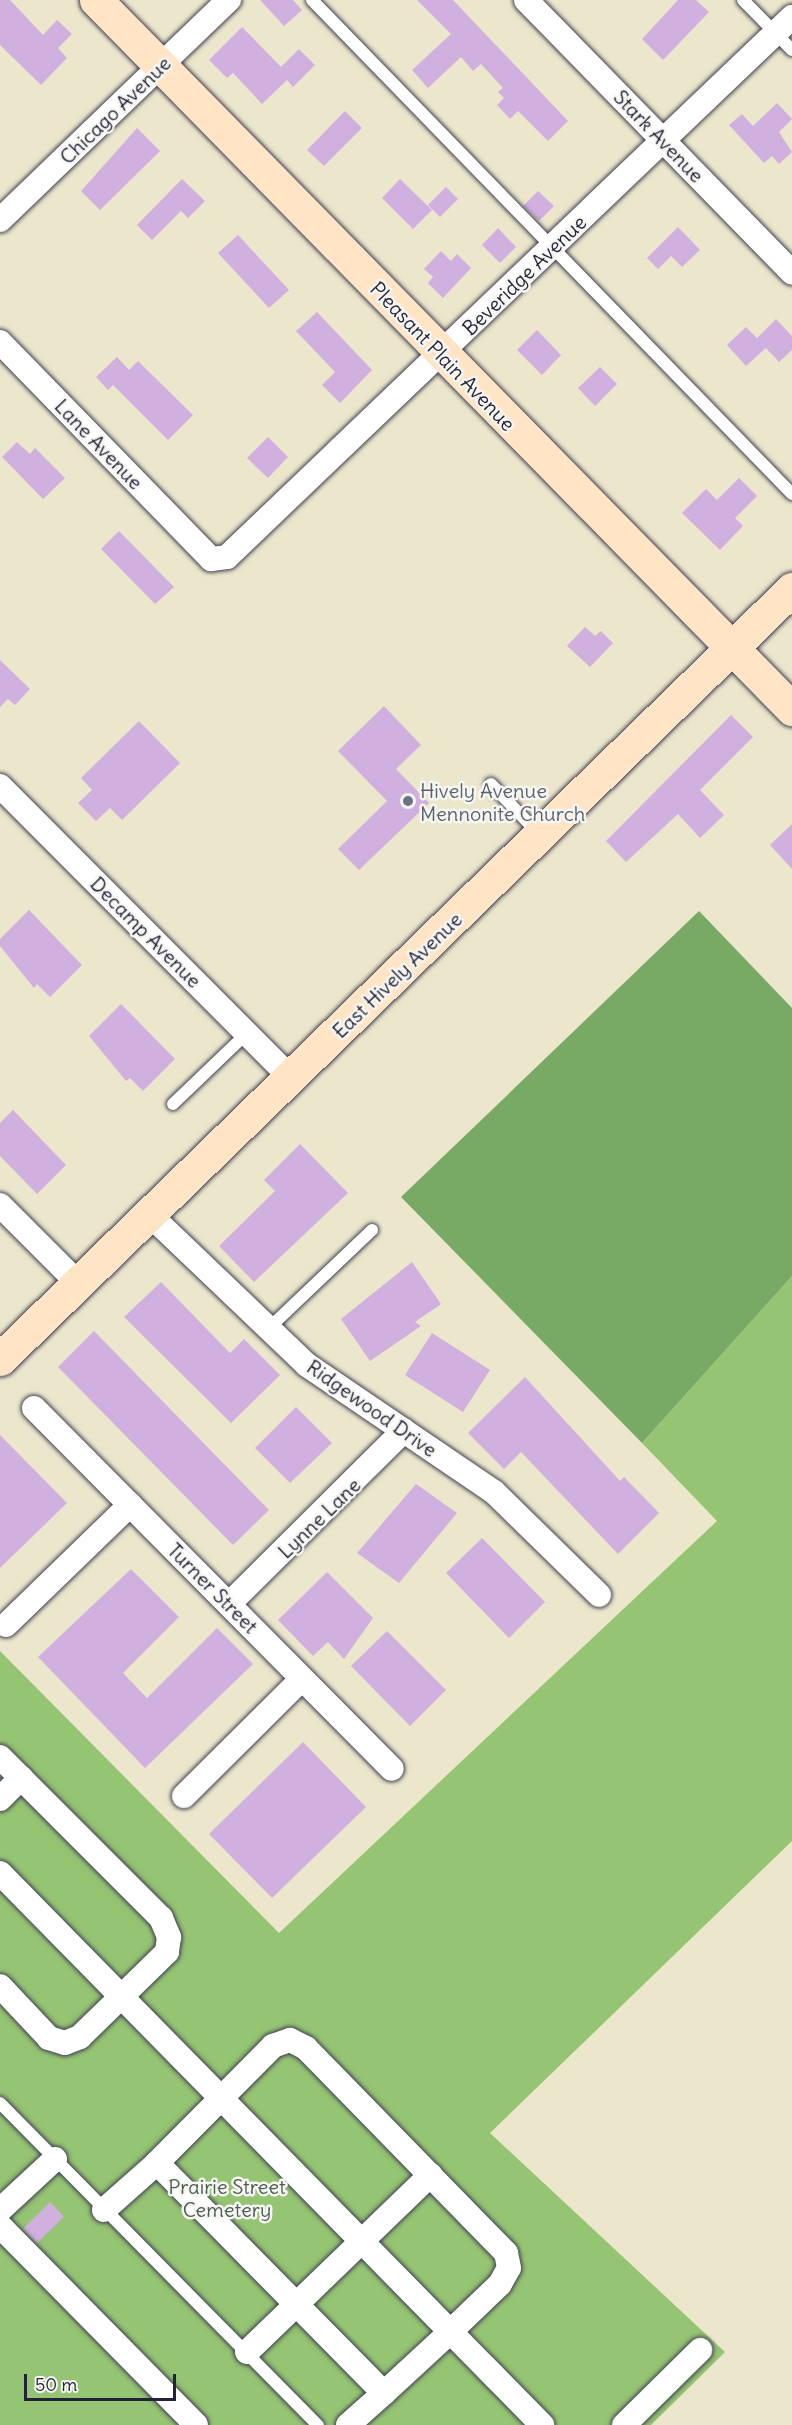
<!DOCTYPE html>
<html>
<head>
<meta charset="utf-8">
<style>
	body { margin:0 }
	#map { position:relative; width:792px; height:2425px; overflow:hidden; background:#ece7cc; font-family:Delius,sans-serif }
	div>[style] { position:absolute }
	.green>* { inset:0; background:#95c473 }
	.forest>* { inset:0; background:#78aa65 }
	.building>* { inset:0; background:#cfb0df }
	.roads { filter:drop-shadow(0 0 2px #404051) drop-shadow(0 0 2px #404051) }
	.lane>* { height:12px; margin:-6px; padding:0 6px; transform-origin:6px; border-radius:6px; background:#fff }
	.street>* { height:24px; margin:-12px; padding:0 12px; transform-origin:12px; border-radius:12px; background:#fff }
	.secondary>* { height:33px; margin:-16.5px; padding:0 16.5px; transform-origin:16.5px; border-radius:16.5px; background:#ffe4c6 }
	.dots>* { width:16px; height:16px; translate:-50% -50%; box-sizing:border-box; border:3px solid #f6f6f2; border-radius:50% }
	span { translate:-50% -50%; white-space:nowrap; text-align:center; line-height:1.15; -webkit-text-stroke:5px #f6f6f2; paint-order:stroke }
	.street-label { font-size:20px; color:#22223b }
	.worship-label { font-size:20px; color:#5b616d }
	.left { translate:0 -50%; text-align:left }
	.park-label { font-size:20px; color:#4a5b4f }
	.scale { position:absolute; left:24px; top:2374px; width:152px; height:27px; box-sizing:border-box; border:3px solid #22223b; border-top:0; padding-left:8px; font-size:18px; line-height:21px; white-space:nowrap; color:#22223b; -webkit-text-stroke:4px #f6f6f2; paint-order:stroke }
</style>
</head>
<body>
<div id="map">
	<div class="green">
		<div style="clip-path:polygon(792px 1276px,792px 1841px,490px 2133px,725px 2352px,651px 2425px,0 2425px,0 1651px,279px 1933px,717px 1521px,642px 1443px)"></div>
	</div>
	<div class="forest">
		<div style="clip-path:polygon(699px 911px,792px 1008px,792px 1276px,642px 1443px,401px 1197px)"></div>
	</div>
	<div class="building">
		<div style="clip-path:polygon(0 0,10px 0,43px 35px,57px 20px,72px 34px,58px 48px,67px 58px,41px 85px,0 45px)"></div>
		<div style="clip-path:polygon(260px 0,293px 0,302px 10px,284px 26px)"></div>
		<div style="clip-path:polygon(417px 0,453px 0,568px 121px,548px 141px,518px 111px,510px 119px,497px 105px,504px 98px,498px 92px,503px 88px,481px 64px,473px 71px,461px 57px,428px 88px,412px 70px,451px 34px)"></div>
		<div style="clip-path:polygon(678px 0,696px 0,709px 12px,663px 60px,642px 39px)"></div>
		<div style="clip-path:polygon(242px 27px,281px 67px,299px 49px,315px 65px,293px 87px,287px 80px,262px 104px,233px 73px,227px 78px,209px 60px)"></div>
		<div style="clip-path:polygon(777px 103px,792px 119px,779px 132px,792px 152px,779px 164px,772px 156px,764px 163px,729px 125px,742px 114px,753px 126px)"></div>
		<div style="clip-path:polygon(345px 111px,362px 128px,324px 166px,307px 150px)"></div>
		<div style="clip-path:polygon(137px 128px,160px 151px,100px 210px,81px 191px)"></div>
		<div style="clip-path:polygon(182px 179px,205px 201px,188px 218px,181px 211px,152px 240px,137px 225px)"></div>
		<div style="clip-path:polygon(400px 179px,432px 210px,413px 229px,382px 198px)"></div>
		<div style="clip-path:polygon(446px 187px,458px 199px,440px 217px,428px 205px)"></div>
		<div style="clip-path:polygon(538px 191px,554px 206px,539px 221px,523px 206px)"></div>
		<div style="clip-path:polygon(678px 227px,700px 250px,682px 267px,671px 256px,658px 269px,647px 258px)"></div>
		<div style="clip-path:polygon(498px 228px,516px 247px,500px 263px,482px 245px)"></div>
		<div style="clip-path:polygon(238px 235px,289px 290px,269px 308px,218px 253px)"></div>
		<div style="clip-path:polygon(441px 251px,451px 261px,457px 254px,471px 268px,443px 298px,428px 283px,433px 277px,424px 269px)"></div>
		<div style="clip-path:polygon(317px 312px,372px 370px,340px 403px,322px 385px,335px 372px,296px 331px)"></div>
		<div style="clip-path:polygon(776px 319px,792px 336px,792px 350px,779px 362px,766px 348px,746px 366px,727px 345px,746px 327px,757px 338px)"></div>
		<div style="clip-path:polygon(537px 330px,561px 355px,542px 375px,517px 350px)"></div>
		<div style="clip-path:polygon(117px 357px,129px 370px,138px 361px,193px 415px,168px 440px,113px 385px,108px 390px,96px 377px)"></div>
		<div style="clip-path:polygon(600px 367px,617px 384px,595px 406px,578px 388px)"></div>
		<div style="clip-path:polygon(268px 437px,288px 457px,268px 478px,247px 458px)"></div>
		<div style="clip-path:polygon(17px 442px,30px 454px,35px 448px,65px 478px,43px 499px,2px 457px)"></div>
		<div style="clip-path:polygon(739px 478px,757px 496px,735px 518px,743px 526px,720px 550px,682px 513px,706px 489px,717px 500px)"></div>
		<div style="clip-path:polygon(119px 531px,174px 587px,155px 604px,101px 549px)"></div>
		<div style="clip-path:polygon(585px 627px,595px 636px,601px 631px,613px 643px,590px 667px,567px 646px)"></div>
		<div style="clip-path:polygon(0 660px,30px 689px,15px 705px,8px 699px,0 707px)"></div>
		<div style="clip-path:polygon(384px 706px,421px 745px,396px 769px,429px 803px,359px 870px,338px 849px,387px 801px,338px 751px)"></div>
		<div style="clip-path:polygon(731px 715px,753px 737px,700px 790px,724px 815px,700px 838px,678px 814px,626px 862px,606px 841px)"></div>
		<div style="clip-path:polygon(139px 721px,180px 763px,122px 820px,110px 808px,96px 821px,78px 803px,92px 790px,81px 778px)"></div>
		<div style="clip-path:polygon(792px 824px,792px 869px,770px 845px)"></div>
		<div style="clip-path:polygon(29px 910px,82px 965px,50px 997px,37px 984px,34px 988px,0 946px,0 939px)"></div>
		<div style="clip-path:polygon(121px 1004px,175px 1059px,143px 1091px,130px 1078px,126px 1081px,89px 1036px)"></div>
		<div style="clip-path:polygon(13px 1110px,66px 1165px,37px 1194px,0 1156px,0 1123px)"></div>
		<div style="clip-path:polygon(300px 1144px,348px 1193px,254px 1282px,219px 1246px,275px 1191px,264px 1180px)"></div>
		<div style="clip-path:polygon(412px 1262px,441px 1304px,415px 1322px,421px 1326px,370px 1361px,341px 1319px)"></div>
		<div style="clip-path:polygon(161px 1282px,230px 1353px,244px 1339px,280px 1375px,231px 1423px,124px 1317px)"></div>
		<div style="clip-path:polygon(94px 1331px,269px 1510px,233px 1545px,58px 1367px)"></div>
		<div style="clip-path:polygon(432px 1333px,490px 1370px,463px 1412px,405px 1375px)"></div>
		<div style="clip-path:polygon(525px 1377px,620px 1481px,624px 1477px,659px 1513px,618px 1554px,521px 1452px,504px 1469px,468px 1433px)"></div>
		<div style="clip-path:polygon(296px 1407px,332px 1443px,290px 1483px,255px 1448px)"></div>
		<div style="clip-path:polygon(0 1435px,67px 1503px,0 1568px)"></div>
		<div style="clip-path:polygon(416px 1484px,457px 1513px,399px 1583px,357px 1553px)"></div>
		<div style="clip-path:polygon(482px 1538px,545px 1602px,509px 1638px,446px 1573px)"></div>
		<div style="clip-path:polygon(131px 1569px,179px 1617px,123px 1673px,147px 1698px,217px 1628px,253px 1664px,145px 1768px,38px 1657px)"></div>
		<div style="clip-path:polygon(327px 1572px,373px 1618px,344px 1659px,328px 1642px,313px 1656px,278px 1620px)"></div>
		<div style="clip-path:polygon(387px 1631px,446px 1690px,410px 1726px,351px 1666px)"></div>
		<div style="clip-path:polygon(303px 1742px,366px 1807px,272px 1898px,209px 1834px)"></div>
		<div style="clip-path:polygon(50px 2202px,64px 2217px,37px 2243px,23px 2229px)"></div>
	</div>
	<div class="roads">
		<div class="lane">
			<div style="left:312px;top:0;width:689px;rotate:45.82deg"></div>
			<div style="left:743px;top:0;width:70px;rotate:45.6deg"></div>
			<div style="left:491px;top:784px;width:69px;rotate:46.2deg"></div>
			<div style="left:173px;top:1104px;width:103px;rotate:-43.8deg"></div>
			<div style="left:267px;top:1330px;width:145px;rotate:-43.6deg"></div>
			<div style="left:0;top:2103px;width:453px;rotate:45.4deg"></div>
		</div>
		<div class="street">
			<div style="left:526px;top:0;width:381px;rotate:45.7deg"></div>
			<div style="left:0;top:220px;width:318px;rotate:-43.9deg"></div>
			<div style="left:0;top:342px;width:303px;rotate:45.8deg"></div>
			<div style="left:211px;top:559px;width:16px;rotate:-7deg"></div>
			<div style="left:227px;top:557px;width:782px;rotate:-43.7deg"></div>
			<div style="left:0;top:786px;width:412px;rotate:45.1deg"></div>
			<div style="left:0;top:1205px;width:112px;rotate:45deg"></div>
			<div style="left:150px;top:1215px;width:217px;rotate:43.7deg"></div>
			<div style="left:307px;top:1365px;width:226px;rotate:34.2deg"></div>
			<div style="left:494px;top:1492px;width:147px;rotate:44.4deg"></div>
			<div style="left:34px;top:1408px;width:508px;rotate:45.24deg"></div>
			<div style="left:230px;top:1603px;width:245px;rotate:-44.8deg"></div>
			<div style="left:6px;top:1625px;width:173px;rotate:-44.1deg"></div>
			<div style="left:0;top:1757px;width:228px;rotate:45deg"></div>
			<div style="left:161px;top:1918px;width:21px;rotate:67deg"></div>
			<div style="left:169px;top:1937px;width:15px;rotate:98deg"></div>
			<div style="left:167px;top:1952px;width:122px;rotate:135.7deg"></div>
			<div style="left:80px;top:2037px;width:16px;rotate:158deg"></div>
			<div style="left:65px;top:2043px;width:17px;rotate:-163deg"></div>
			<div style="left:49px;top:2038px;width:71px;rotate:-133.3deg"></div>
			<div style="left:184px;top:1796px;width:166px;rotate:-44.8deg"></div>
			<div style="left:0;top:1799px;width:30px;rotate:-45deg"></div>
			<div style="left:0;top:1873px;width:774px;rotate:45.52deg"></div>
			<div style="left:0;top:2210px;width:75px;rotate:-42.8deg"></div>
			<div style="left:104px;top:2210px;width:71px;rotate:-41.6deg"></div>
			<div style="left:0;top:2226px;width:279px;rotate:45.4deg"></div>
			<div style="left:247px;top:2352px;width:255px;rotate:-44deg"></div>
			<div style="left:348px;top:2425px;width:48px;rotate:-41.6deg"></div>
			<div style="left:384px;top:2393px;width:90px;rotate:-42.7deg"></div>
			<div style="left:450px;top:2332px;width:69px;rotate:-43.8deg"></div>
			<div style="left:500px;top:2284px;width:18px;rotate:-61deg"></div>
			<div style="left:509px;top:2268px;width:15px;rotate:-101deg"></div>
			<div style="left:506px;top:2253px;width:286px;rotate:-134.3deg"></div>
			<div style="left:306px;top:2048px;width:18px;rotate:-153deg"></div>
			<div style="left:290px;top:2040px;width:18px;rotate:161deg"></div>
			<div style="left:273px;top:2046px;width:165px;rotate:134.8deg"></div>
			<div style="left:157px;top:2163px;width:323px;rotate:45.4deg"></div>
			<div style="left:624px;top:2425px;width:107px;rotate:-44.6deg"></div>
		</div>
		<div class="secondary">
			<div style="left:96px;top:0;width:994px;rotate:45.53deg"></div>
			<div style="left:0;top:1359px;width:1105px;rotate:-44.19deg"></div>
		</div>
	</div>
	<div class="dots">
		<div style="left:408px;top:801px;background:#6b7280"></div>
	</div>
	<div class="street-label">
		<span style="left:115px;top:110px;rotate:-44deg">Chicago Avenue</span>
		<span style="left:659px;top:136px;rotate:46deg">Stark Avenue</span>
		<span style="left:524px;top:275px;rotate:-44deg">Beveridge Avenue</span>
		<span style="left:443px;top:356px;rotate:46deg">Pleasant Plain Avenue</span>
		<span style="left:99px;top:444px;rotate:46deg">Lane Avenue</span>
		<span style="left:146px;top:932px;rotate:45deg">Decamp Avenue</span>
		<span style="left:397px;top:975px;rotate:-44deg">East Hively Avenue</span>
		<span style="left:372px;top:1408px;rotate:35deg">Ridgewood Drive</span>
		<span style="left:319px;top:1518px;rotate:-44deg">Lynne Lane</span>
		<span style="left:213px;top:1588px;rotate:45deg">Turner Street</span>
	</div>
	<div class="worship-label">
		<span class="left" style="left:420px;top:802px">Hively Avenue<br>Mennonite Church</span>
	</div>
	<div class="park-label">
		<span style="left:227px;top:2198px">Prairie Street<br>Cemetery</span>
	</div>
	<div class="scale">50 m</div>
</div>
</body>
</html>
